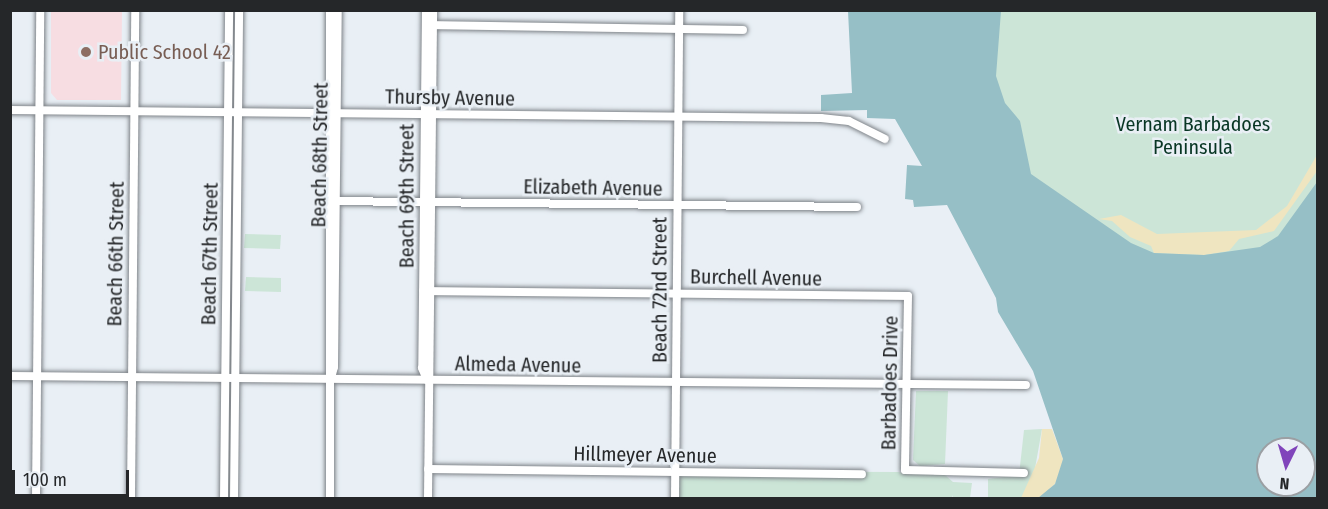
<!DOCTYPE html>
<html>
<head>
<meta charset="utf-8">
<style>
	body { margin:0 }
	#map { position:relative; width:1328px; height:509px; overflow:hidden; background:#e9eff5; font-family:"Fira Sans Condensed",sans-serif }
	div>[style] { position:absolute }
	.education>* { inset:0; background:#f7dde2 }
	.green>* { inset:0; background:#cce5d7 }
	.sand>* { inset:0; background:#efe5c0 }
	.water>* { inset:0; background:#96bfc6 }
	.roads { filter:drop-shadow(0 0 2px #7f8489) drop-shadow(0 0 2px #7f8489) }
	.minor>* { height:8px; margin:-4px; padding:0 4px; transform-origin:4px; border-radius:4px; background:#fff }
	.dots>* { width:16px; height:16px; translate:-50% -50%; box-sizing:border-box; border:3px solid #e9eff5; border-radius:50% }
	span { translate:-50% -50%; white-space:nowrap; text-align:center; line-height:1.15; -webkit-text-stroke:5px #e9eff5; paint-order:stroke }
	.education-label { font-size:20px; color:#785e54 }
	.left { translate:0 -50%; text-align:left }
	.street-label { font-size:20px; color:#252729 }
	.park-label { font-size:20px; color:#083624 }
	.frame { position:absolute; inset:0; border:12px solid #252729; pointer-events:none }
	.north { position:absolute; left:1256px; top:437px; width:60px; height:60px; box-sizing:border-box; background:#e9eff5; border:2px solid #9b9fa3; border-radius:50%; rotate:185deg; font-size:16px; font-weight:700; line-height:24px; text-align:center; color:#252729 }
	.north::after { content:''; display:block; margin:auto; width:21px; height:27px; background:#8045bb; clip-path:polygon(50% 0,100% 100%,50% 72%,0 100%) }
	.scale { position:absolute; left:12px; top:470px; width:117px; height:27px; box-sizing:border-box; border:3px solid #252729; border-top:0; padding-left:8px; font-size:18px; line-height:21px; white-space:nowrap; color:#252729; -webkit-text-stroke:4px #e9eff5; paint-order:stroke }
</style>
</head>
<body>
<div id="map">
	<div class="education">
		<div style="clip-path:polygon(51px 11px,122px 11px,121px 100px,57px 100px,51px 93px)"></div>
	</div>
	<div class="green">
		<div style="clip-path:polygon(998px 11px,1317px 11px,1317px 201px,1263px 252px,1202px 261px,1150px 257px,1025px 180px,990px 74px)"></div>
		<div style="clip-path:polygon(245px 234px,281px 235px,280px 249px,244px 248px)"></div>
		<div style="clip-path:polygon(246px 277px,281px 278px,281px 292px,245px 291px)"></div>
		<div style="clip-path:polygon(916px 391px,948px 391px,945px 464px,920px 466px,913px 460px)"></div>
		<div style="clip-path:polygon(1042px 429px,1034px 474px,1059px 498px,988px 498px,988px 479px,1019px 475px,1024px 430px)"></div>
		<div style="clip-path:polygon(675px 471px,897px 472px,945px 475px,953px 482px,972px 483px,970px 498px,953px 498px,953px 495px,952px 498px,675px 498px)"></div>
	</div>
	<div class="sand">
		<div style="clip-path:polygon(1317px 155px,1317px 171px,1274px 231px,1239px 239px,1229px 251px,1204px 255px,1154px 253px,1151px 246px,1130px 237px,1112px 221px,1099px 219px,1121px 215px,1157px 234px,1256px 230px,1287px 206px)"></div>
		<div style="clip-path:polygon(1042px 429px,1052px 429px,1063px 459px,1062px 469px,1055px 484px,1039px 498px,1021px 498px,1039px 458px)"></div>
	</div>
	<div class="water">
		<div style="clip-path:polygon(evenodd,848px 11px,1001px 11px,996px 76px,1005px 103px,1020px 121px,1031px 174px,1131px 243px,1154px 253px,1204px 255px,1260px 247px,1278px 236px,1317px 182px,1317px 498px,1038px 498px,1055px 484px,1063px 459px,1033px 371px,998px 312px,996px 298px,947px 205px,914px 207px,913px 200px,905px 199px,907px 165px,922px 166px,895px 119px,867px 118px,867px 110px,821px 111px,821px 95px,852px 93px,848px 11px,1268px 449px,1304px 449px,1304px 485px,1268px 485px,1268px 449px)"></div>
	</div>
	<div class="roads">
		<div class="minor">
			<div style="left:426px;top:10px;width:358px;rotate:90.6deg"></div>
			<div style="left:422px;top:368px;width:13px;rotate:67deg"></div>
			<div style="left:430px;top:25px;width:313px;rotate:0.9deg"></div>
			<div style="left:10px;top:110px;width:811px;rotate:0.57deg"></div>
			<div style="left:821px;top:118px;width:28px;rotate:6deg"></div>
			<div style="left:849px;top:121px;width:40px;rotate:26.6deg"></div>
			<div style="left:329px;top:201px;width:528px;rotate:0.65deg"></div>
			<div style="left:423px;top:291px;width:485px;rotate:0.6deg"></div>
			<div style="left:908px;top:296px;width:174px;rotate:91deg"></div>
			<div style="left:905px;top:470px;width:119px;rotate:1.4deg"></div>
			<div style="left:10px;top:376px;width:1016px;rotate:0.51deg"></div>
			<div style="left:331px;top:378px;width:11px;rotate:-75deg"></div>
			<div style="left:334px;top:367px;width:357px;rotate:-89.4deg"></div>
			<div style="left:428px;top:469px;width:434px;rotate:0.7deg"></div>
			<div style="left:36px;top:498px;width:488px;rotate:-89.5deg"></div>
			<div style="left:131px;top:498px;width:488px;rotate:-89.5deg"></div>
			<div style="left:224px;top:498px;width:488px;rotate:-89.4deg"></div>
			<div style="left:234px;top:498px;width:488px;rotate:-89.4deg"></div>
			<div style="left:330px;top:498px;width:488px;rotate:-90deg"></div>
			<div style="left:428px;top:498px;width:488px;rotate:-89.4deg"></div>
			<div style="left:675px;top:498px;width:488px;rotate:-89.5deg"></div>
		</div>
	</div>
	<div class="dots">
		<div style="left:86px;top:52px;background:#8d6e63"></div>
	</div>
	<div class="education-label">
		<span class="left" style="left:98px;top:52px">Public School 42</span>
	</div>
	<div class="street-label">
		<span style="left:450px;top:98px;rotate:1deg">Thursby Avenue</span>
		<span style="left:320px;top:155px;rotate:-89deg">Beach 68th Street</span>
		<span style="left:593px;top:188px;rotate:1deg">Elizabeth Avenue</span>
		<span style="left:407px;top:196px;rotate:-90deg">Beach 69th Street</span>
		<span style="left:116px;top:254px;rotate:-89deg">Beach 66th Street</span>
		<span style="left:210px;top:254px;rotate:-89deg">Beach 67th Street</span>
		<span style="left:756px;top:278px;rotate:1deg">Burchell Avenue</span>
		<span style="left:660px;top:290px;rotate:-90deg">Beach 72nd Street</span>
		<span style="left:518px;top:365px;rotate:1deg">Almeda Avenue</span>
		<span style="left:890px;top:383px;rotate:-89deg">Barbadoes Drive</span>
		<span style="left:645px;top:455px;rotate:1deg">Hillmeyer Avenue</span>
	</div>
	<div class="park-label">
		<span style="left:1193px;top:136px">Vernam Barbadoes<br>Peninsula</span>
	</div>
	<div class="frame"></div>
	<div class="north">N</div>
	<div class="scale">100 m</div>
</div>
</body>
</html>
